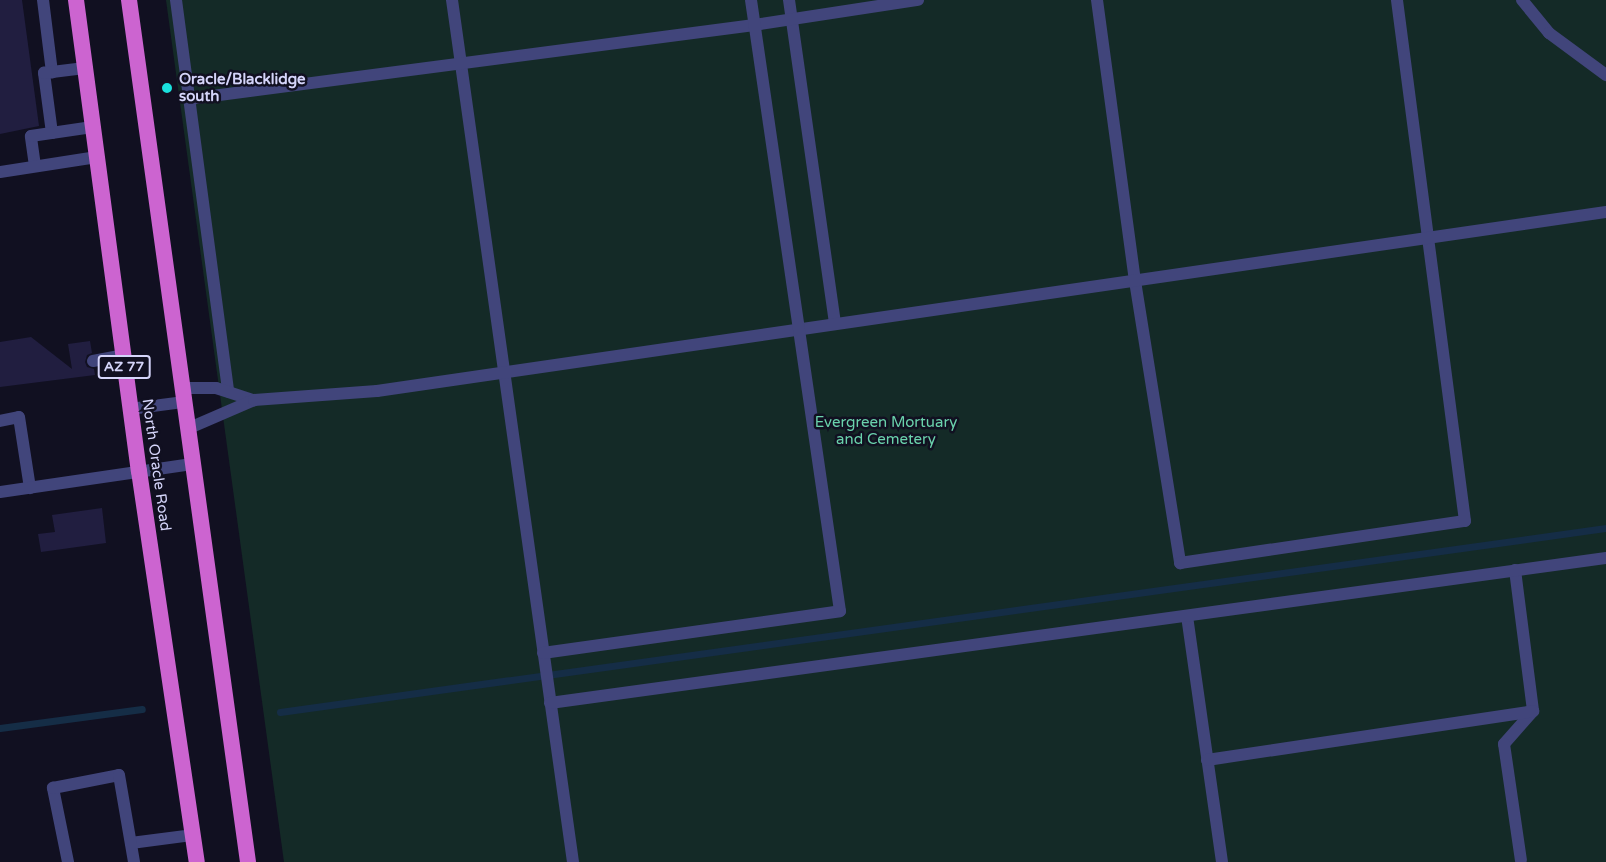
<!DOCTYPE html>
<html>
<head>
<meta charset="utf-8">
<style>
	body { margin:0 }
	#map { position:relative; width:1606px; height:862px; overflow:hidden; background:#111021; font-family:"Varela Round",sans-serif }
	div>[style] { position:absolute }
	.green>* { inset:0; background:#142a27 }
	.stream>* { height:7px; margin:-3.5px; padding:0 3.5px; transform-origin:3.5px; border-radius:3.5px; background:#152d46 }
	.building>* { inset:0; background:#211e40 }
	.service>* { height:12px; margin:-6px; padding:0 6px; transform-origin:6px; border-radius:6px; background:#41457b }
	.minor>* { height:12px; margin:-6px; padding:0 6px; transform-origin:6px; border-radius:6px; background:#41457b }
	.trunk>* { height:16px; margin:-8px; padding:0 8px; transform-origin:8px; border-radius:8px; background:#cc64d0 }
	.dots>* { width:16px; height:16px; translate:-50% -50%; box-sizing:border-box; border:3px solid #111021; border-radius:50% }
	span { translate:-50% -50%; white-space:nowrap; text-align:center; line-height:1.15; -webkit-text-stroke:5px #111021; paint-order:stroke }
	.shield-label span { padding:2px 4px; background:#111021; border:2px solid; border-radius:4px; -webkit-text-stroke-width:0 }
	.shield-label { font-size:14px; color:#d5d5fa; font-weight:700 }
	.poi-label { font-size:15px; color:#d5d5fa; font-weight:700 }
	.left { translate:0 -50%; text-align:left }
	.park-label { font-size:15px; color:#6ad2ac }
	.street-label { font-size:15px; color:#d5d5fa }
</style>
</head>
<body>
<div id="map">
	<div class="green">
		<div style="clip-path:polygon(166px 0,1606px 0,1606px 862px,284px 862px)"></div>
	</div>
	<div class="stream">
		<div style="left:280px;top:712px;width:1339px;rotate:-7.9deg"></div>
		<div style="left:0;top:728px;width:143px;rotate:-7.6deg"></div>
	</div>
	<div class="building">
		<div style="clip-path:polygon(0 0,22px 0,39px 126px,0 134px)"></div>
		<div style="clip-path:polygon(31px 337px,72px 369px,68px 344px,90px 341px,92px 353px,87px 355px,85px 362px,87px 367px,94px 369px,95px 375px,0 387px,0 342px)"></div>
		<div style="clip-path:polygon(102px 508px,106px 543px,41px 552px,38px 534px,55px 532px,52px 515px)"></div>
	</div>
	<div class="service">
		<div style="left:43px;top:0;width:73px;rotate:82.9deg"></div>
		<div style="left:176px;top:0;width:395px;rotate:82.4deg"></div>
		<div style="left:452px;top:0;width:870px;rotate:82.01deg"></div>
		<div style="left:789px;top:0;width:327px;rotate:81.9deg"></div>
		<div style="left:1097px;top:0;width:284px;rotate:82.3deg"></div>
		<div style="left:1135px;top:281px;width:286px;rotate:80.9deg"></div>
		<div style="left:1180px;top:563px;width:288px;rotate:-8.4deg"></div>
		<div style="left:1465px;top:521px;width:525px;rotate:-97.44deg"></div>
		<div style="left:1522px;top:0;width:43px;rotate:50.7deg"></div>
		<div style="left:1549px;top:33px;width:71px;rotate:36.4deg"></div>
		<div style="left:189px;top:99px;width:570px;rotate:-7.46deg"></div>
		<div style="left:754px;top:25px;width:166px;rotate:-8.7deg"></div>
		<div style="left:52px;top:133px;width:61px;rotate:-97.6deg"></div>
		<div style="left:44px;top:73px;width:41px;rotate:-7deg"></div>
		<div style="left:35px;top:166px;width:30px;rotate:-98deg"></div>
		<div style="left:31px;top:136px;width:62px;rotate:-8.4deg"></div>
		<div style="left:0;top:172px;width:98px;rotate:-8.8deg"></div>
		<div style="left:93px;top:361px;width:31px;rotate:-11deg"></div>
		<div style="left:181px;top:388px;width:35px"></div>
		<div style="left:216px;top:388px;width:40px;rotate:18deg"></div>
		<div style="left:254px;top:400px;width:73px;rotate:156.6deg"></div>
		<div style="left:254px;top:400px;width:123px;rotate:-4.2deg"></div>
		<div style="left:377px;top:391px;width:1242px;rotate:-8.29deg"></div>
		<div style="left:130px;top:409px;width:53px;rotate:-7.5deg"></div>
		<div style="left:0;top:421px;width:19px;rotate:-12deg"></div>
		<div style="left:19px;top:417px;width:72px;rotate:81.2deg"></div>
		<div style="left:1515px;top:570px;width:142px;rotate:82.7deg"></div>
		<div style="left:1533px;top:711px;width:44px;rotate:131.3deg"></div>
		<div style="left:1504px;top:744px;width:117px;rotate:81.7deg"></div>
		<div style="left:1187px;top:616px;width:248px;rotate:81.9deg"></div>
		<div style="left:543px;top:653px;width:300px;rotate:-8deg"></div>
		<div style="left:840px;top:611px;width:617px;rotate:-98.29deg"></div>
		<div style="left:550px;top:703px;width:1066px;rotate:-7.82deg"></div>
		<div style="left:1207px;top:760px;width:330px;rotate:-8.5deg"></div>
		<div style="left:131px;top:843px;width:63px;rotate:-7.4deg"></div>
		<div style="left:68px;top:862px;width:76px;rotate:-101.5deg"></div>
		<div style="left:53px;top:788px;width:67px;rotate:-11.1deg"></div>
		<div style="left:119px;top:775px;width:88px;rotate:80.2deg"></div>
	</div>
	<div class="minor">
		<div style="left:0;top:492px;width:194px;rotate:-8.3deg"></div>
	</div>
	<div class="trunk">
		<div style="left:76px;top:0;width:475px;rotate:82.4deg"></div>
		<div style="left:139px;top:471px;width:395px;rotate:81.6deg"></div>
		<div style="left:129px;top:0;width:870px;rotate:82.14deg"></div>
	</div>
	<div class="dots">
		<div style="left:167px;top:88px;background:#1ae1de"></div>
	</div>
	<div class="shield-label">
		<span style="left:124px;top:367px">AZ 77</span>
	</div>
	<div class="poi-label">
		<span class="left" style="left:179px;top:88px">Oracle/Blacklidge<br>south</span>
	</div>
	<div class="park-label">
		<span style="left:886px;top:431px">Evergreen Mortuary<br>and Cemetery</span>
	</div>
	<div class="street-label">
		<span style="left:156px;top:465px;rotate:82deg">North Oracle Road</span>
	</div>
</div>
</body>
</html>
